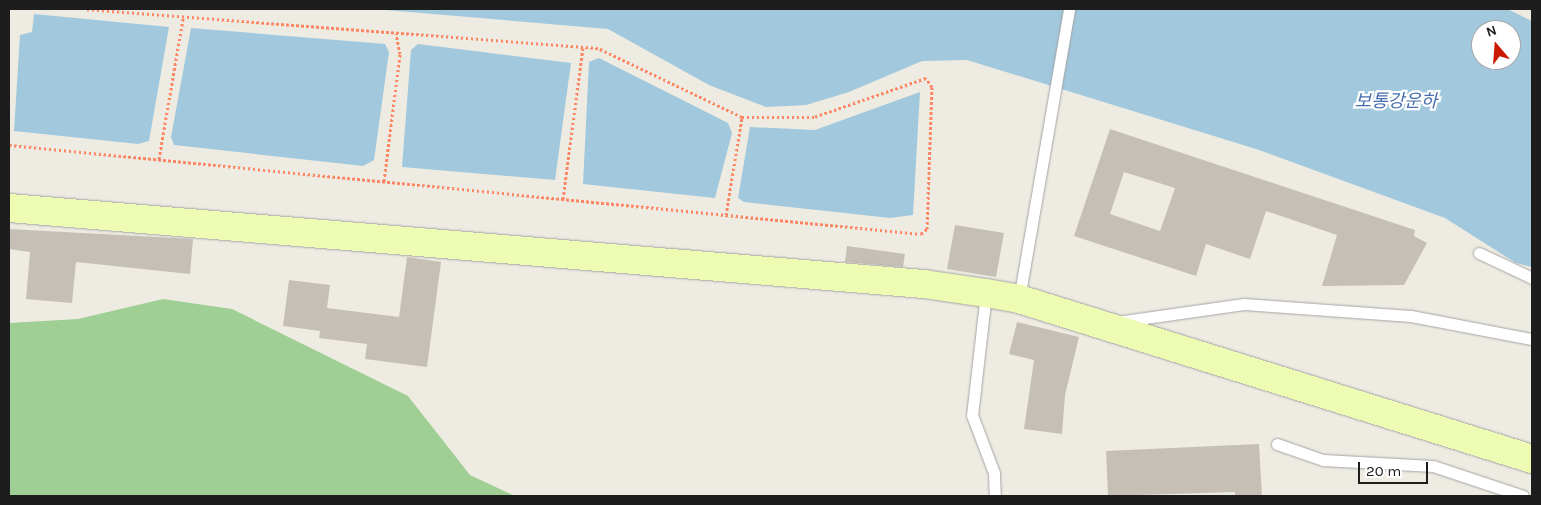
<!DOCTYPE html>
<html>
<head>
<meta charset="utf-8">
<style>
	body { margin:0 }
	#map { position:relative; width:1541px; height:505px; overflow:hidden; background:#eeece2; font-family:Karla,"Noto Sans KR",sans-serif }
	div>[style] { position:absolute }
	.forest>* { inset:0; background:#9fcf95 }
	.water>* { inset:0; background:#a1c8dd }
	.building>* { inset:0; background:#c6bfb5 }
	.path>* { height:3px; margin-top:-1.5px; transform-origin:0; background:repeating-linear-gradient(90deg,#fd8764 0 2.5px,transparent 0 5px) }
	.roads { filter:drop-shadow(0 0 1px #a4a4a4) drop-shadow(0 0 1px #a4a4a4) }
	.lane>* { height:11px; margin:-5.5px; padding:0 5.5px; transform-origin:5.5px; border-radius:5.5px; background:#fff }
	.secondary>* { height:28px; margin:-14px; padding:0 14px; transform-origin:14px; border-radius:14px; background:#eefbb3 }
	span { translate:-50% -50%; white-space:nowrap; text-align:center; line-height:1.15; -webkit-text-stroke:4.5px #fff; paint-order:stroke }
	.water-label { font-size:18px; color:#476eae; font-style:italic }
	.frame { position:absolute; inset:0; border:10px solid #1d1d1d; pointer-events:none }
	.north { position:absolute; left:1471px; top:20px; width:50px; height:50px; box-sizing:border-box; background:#fff; border:1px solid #a5a5a5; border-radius:50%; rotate:342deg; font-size:14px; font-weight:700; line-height:20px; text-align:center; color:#1d1d1d }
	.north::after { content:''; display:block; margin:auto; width:18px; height:22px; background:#c91900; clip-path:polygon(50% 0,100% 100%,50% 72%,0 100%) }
	.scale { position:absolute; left:1358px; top:462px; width:70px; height:22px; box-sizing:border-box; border:2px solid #1d1d1d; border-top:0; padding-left:6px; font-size:15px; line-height:18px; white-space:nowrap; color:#1d1d1d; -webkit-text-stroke:4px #fff; paint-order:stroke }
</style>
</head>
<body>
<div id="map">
	<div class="forest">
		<div style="clip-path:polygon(163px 299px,232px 309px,408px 396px,470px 475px,515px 496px,9px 496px,9px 323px,78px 319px)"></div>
	</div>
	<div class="water">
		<div style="clip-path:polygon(evenodd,374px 9px,1507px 9px,1532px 21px,1532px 267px,1516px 263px,1445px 218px,1256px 149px,967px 60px,922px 61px,849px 92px,806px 105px,766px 107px,709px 85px,608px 29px,374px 9px,1481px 30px,1511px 30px,1511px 60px,1481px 60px,1481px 30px)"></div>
		<div style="clip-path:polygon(34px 14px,169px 27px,149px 141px,138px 144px,14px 131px,20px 35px,32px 32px)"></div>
		<div style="clip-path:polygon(191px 28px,385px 44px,389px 52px,374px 160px,363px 166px,174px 145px,171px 137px)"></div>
		<div style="clip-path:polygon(418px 44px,571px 63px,555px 180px,402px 167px,411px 50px)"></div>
		<div style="clip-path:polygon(599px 58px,728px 123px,732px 133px,715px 198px,583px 184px,589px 62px)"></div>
		<div style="clip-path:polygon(920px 92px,913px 215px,890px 218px,744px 202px,738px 198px,750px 127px,815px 130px)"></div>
	</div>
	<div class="building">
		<div style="clip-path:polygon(evenodd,1110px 129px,1415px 230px,1414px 236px,1427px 243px,1404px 285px,1322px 286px,1337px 235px,1266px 211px,1250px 259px,1206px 244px,1196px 276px,1074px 236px,1110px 129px,1124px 172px,1175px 188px,1160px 231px,1110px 214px,1124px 172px)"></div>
		<div style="clip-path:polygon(955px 225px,1004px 233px,996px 277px,947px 269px)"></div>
		<div style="clip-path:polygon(9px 229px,193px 239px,190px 274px,76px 262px,72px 303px,26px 299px,30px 252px,9px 249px)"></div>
		<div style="clip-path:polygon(847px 246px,905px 254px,903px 267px,845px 262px)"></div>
		<div style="clip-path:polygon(407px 257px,441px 262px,427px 367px,365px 359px,367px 344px,319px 338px,320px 331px,283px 326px,289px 280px,330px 285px,327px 308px,399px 317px)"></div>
		<div style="clip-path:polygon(1017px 322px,1079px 337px,1065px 395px,1062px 434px,1024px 429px,1034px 360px,1009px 354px)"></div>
		<div style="clip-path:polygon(1259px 444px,1262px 496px,1235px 496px,1235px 492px,1108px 496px,1106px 451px)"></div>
	</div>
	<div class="path">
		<div style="left:9px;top:145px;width:916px;rotate:5.57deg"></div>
		<div style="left:921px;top:234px;width:8px;rotate:-40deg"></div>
		<div style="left:927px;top:229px;width:142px;rotate:-88deg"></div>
		<div style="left:932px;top:87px;width:11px;rotate:-124deg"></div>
		<div style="left:926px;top:78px;width:119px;rotate:160.8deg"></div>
		<div style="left:814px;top:117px;width:72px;rotate:180deg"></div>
		<div style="left:742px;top:117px;width:160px;rotate:-154.4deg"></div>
		<div style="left:598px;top:48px;width:515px;rotate:-175.66deg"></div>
		<div style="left:159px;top:159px;width:143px;rotate:-80.3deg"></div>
		<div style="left:384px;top:181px;width:128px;rotate:-82.8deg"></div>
		<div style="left:400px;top:54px;width:21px;rotate:-101deg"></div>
		<div style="left:563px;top:199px;width:152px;rotate:-82.5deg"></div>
		<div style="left:726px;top:215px;width:99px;rotate:-80.7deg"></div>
	</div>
	<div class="roads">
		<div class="lane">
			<div style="left:1479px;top:253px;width:59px;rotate:25.3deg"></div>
			<div style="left:986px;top:293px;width:123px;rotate:96.5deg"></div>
			<div style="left:972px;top:415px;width:62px;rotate:69.2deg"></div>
			<div style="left:994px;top:473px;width:23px;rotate:88deg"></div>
			<div style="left:1019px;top:299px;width:294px;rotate:-80.2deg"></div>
			<div style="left:1117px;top:322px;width:128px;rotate:-8.1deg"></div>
			<div style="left:1244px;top:304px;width:167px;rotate:4.1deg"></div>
			<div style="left:1411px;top:316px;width:123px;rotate:10.8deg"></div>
			<div style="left:1277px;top:444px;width:49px;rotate:19.2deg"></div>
			<div style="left:1323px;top:460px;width:110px;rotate:3.1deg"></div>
			<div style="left:1433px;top:466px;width:95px;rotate:18.4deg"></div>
		</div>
		<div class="secondary">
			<div style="left:9px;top:208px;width:918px;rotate:4.75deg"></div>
			<div style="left:924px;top:284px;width:63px;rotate:8.3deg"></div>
			<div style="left:986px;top:293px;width:34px;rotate:10deg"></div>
			<div style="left:1019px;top:299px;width:537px;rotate:17.32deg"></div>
		</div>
	</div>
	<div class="water-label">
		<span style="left:1396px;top:101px">보통강운하</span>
	</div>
	<div class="frame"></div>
	<div class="north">N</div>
	<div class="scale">20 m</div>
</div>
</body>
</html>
